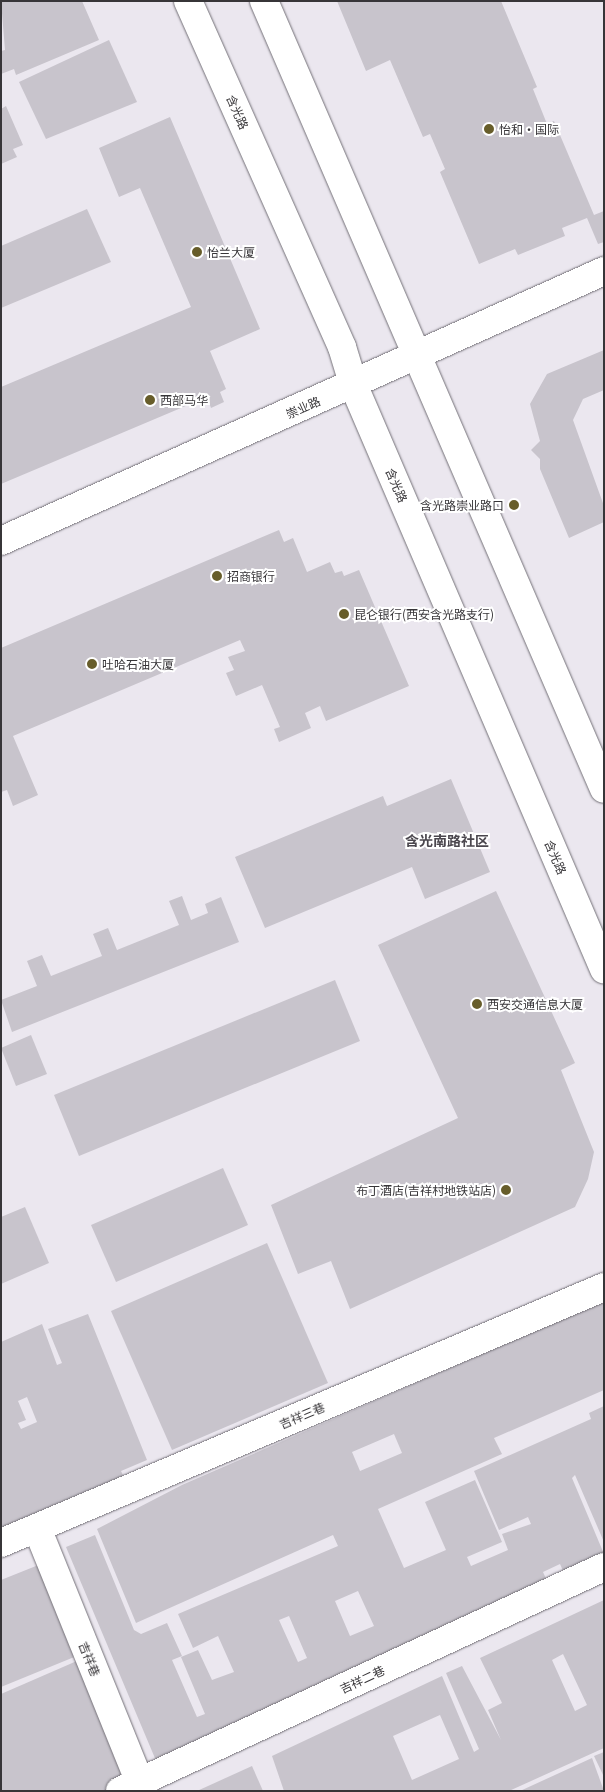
<!DOCTYPE html>
<html>
<head>
<meta charset="utf-8">
<style>
	body { margin:0 }
	#map { position:relative; width:605px; height:1792px; overflow:hidden; background:#ebe7ef; font-family:Georgia,"Noto Sans SC",serif }
	div>[style] { position:absolute }
	.building>* { inset:0; background:#c8c4cc }
	.roads { filter:drop-shadow(0 0 1px #737077) drop-shadow(0 0 1px #737077) }
	.minor>* { height:28px; margin:-14px; padding:0 14px; transform-origin:14px; border-radius:14px; background:#fff }
	.tertiary>* { height:28px; margin:-14px; padding:0 14px; transform-origin:14px; border-radius:14px; background:#fff }
	.secondary>* { height:28px; margin:-14px; padding:0 14px; transform-origin:14px; border-radius:14px; background:#fff }
	.dots>* { width:14px; height:14px; translate:-50% -50%; box-sizing:border-box; border:2px solid #fff; border-radius:50% }
	span { translate:-50% -50%; white-space:nowrap; text-align:center; line-height:1.15; -webkit-text-stroke:4px #fff; paint-order:stroke }
	.street-label { font-size:12px; color:#373538 }
	.poi-label { font-size:12px; color:#373538 }
	.left { translate:0 -50%; text-align:left }
	.right { translate:-100% -50%; text-align:right }
	.neighbourhood-label { font-size:14px; color:#4b474e; font-weight:700 }
	.frame { position:absolute; inset:0; border:2px solid #373538; pointer-events:none }
</style>
</head>
<body>
<div id="map">
	<div class="building">
		<div style="clip-path:polygon(1px 1px,82px 1px,99px 40px,16px 75px,14px 69px,1px 74px,1px 51px,5px 50px)"></div>
		<div style="clip-path:polygon(337px 1px,501px 1px,537px 87px,533px 89px,547px 124px,554px 121px,594px 215px,604px 211px,604px 242px,598px 244px,587px 218px,562px 228px,565px 236px,518px 255px,515px 249px,479px 264px,440px 172px,445px 169px,430px 134px,423px 137px,390px 60px,366px 71px)"></div>
		<div style="clip-path:polygon(109px 40px,137px 102px,46px 139px,19px 82px)"></div>
		<div style="clip-path:polygon(6px 106px,23px 145px,13px 149px,17px 157px,1px 164px,1px 109px)"></div>
		<div style="clip-path:polygon(170px 117px,260px 329px,210px 351px,226px 389px,220px 392px,224px 402px,211px 408px,207px 397px,1px 484px,1px 387px,191px 307px,140px 188px,119px 197px,99px 148px)"></div>
		<div style="clip-path:polygon(87px 209px,111px 262px,1px 308px,1px 246px)"></div>
		<div style="clip-path:polygon(604px 350px,604px 390px,583px 399px,573px 420px,604px 506px,604px 522px,569px 538px,540px 469px,540px 459px,531px 450px,540px 441px,530px 404px,547px 374px)"></div>
		<div style="clip-path:polygon(279px 530px,284px 542px,293px 538px,307px 572px,330px 562px,335px 573px,342px 571px,344px 576px,359px 570px,409px 686px,326px 721px,320px 706px,305px 713px,311px 728px,279px 742px,274px 729px,280px 727px,262px 685px,236px 696px,226px 673px,234px 670px,228px 657px,245px 651px,240px 640px,13px 736px,38px 795px,13px 806px,7px 790px,1px 792px,1px 648px)"></div>
		<div style="clip-path:polygon(451px 779px,490px 872px,425px 899px,412px 867px,265px 928px,235px 857px,383px 796px,387px 806px)"></div>
		<div style="clip-path:polygon(496px 891px,575px 1063px,561px 1070px,594px 1152px,588px 1179px,575px 1207px,350px 1309px,331px 1261px,298px 1274px,271px 1205px,458px 1118px,378px 945px)"></div>
		<div style="clip-path:polygon(182px 896px,191px 920px,208px 913px,205px 904px,221px 897px,239px 942px,12px 1032px,1px 1000px,37px 986px,27px 961px,42px 955px,51px 976px,102px 956px,93px 934px,108px 928px,117px 950px,179px 925px,169px 901px)"></div>
		<div style="clip-path:polygon(335px 980px,360px 1041px,79px 1156px,54px 1095px)"></div>
		<div style="clip-path:polygon(31px 1035px,47px 1074px,16px 1086px,1px 1048px)"></div>
		<div style="clip-path:polygon(223px 1168px,248px 1225px,116px 1282px,91px 1225px)"></div>
		<div style="clip-path:polygon(25px 1207px,49px 1263px,1px 1284px,1px 1217px)"></div>
		<div style="clip-path:polygon(267px 1243px,328px 1383px,172px 1450px,111px 1311px)"></div>
		<div style="clip-path:polygon(evenodd,604px 1301px,604px 1390px,494px 1438px,502px 1454px,378px 1509px,404px 1568px,446px 1550px,425px 1502px,475px 1480px,502px 1542px,467px 1557px,471px 1566px,508px 1550px,502px 1534px,531px 1524px,528px 1517px,499px 1530px,474px 1471px,591px 1419px,589px 1413px,604px 1406px,604px 1542px,575px 1475px,572px 1478px,604px 1554px,568px 1582px,560px 1564px,543px 1572px,551px 1590px,157px 1763px,66px 1547px,95px 1535px,134px 1630px,141px 1634px,167px 1623px,182px 1656px,172px 1660px,197px 1717px,205px 1714px,181px 1657px,198px 1650px,212px 1680px,234px 1672px,218px 1636px,193px 1648px,178px 1614px,338px 1546px,333px 1535px,136px 1623px,97px 1529px,182px 1485px,604px 1301px,394px 1434px,402px 1453px,360px 1471px,352px 1452px,394px 1434px,604px 1301px,358px 1591px,374px 1626px,350px 1636px,335px 1601px,358px 1591px,604px 1301px,289px 1616px,307px 1658px,298px 1662px,279px 1620px,289px 1616px)"></div>
		<div style="clip-path:polygon(evenodd,88px 1314px,147px 1460px,121px 1471px,129px 1488px,1px 1546px,1px 1342px,42px 1324px,57px 1365px,62px 1363px,48px 1329px,88px 1314px,27px 1397px,37px 1422px,21px 1429px,18px 1423px,26px 1420px,18px 1401px,27px 1397px)"></div>
		<div style="clip-path:polygon(46px 1562px,84px 1653px,1px 1687px,1px 1580px)"></div>
		<div style="clip-path:polygon(evenodd,604px 1600px,604px 1748px,509px 1791px,284px 1791px,272px 1756px,442px 1676px,474px 1752px,479px 1749px,446px 1673px,462px 1666px,501px 1740px,488px 1710px,502px 1703px,480px 1658px,604px 1600px,563px 1654px,587px 1705px,575px 1711px,552px 1660px,563px 1654px,604px 1600px,440px 1715px,459px 1759px,412px 1780px,393px 1736px,440px 1715px)"></div>
		<div style="clip-path:polygon(86px 1657px,128px 1791px,1px 1791px,1px 1694px)"></div>
		<div style="clip-path:polygon(604px 1752px,604px 1777px,594px 1756px)"></div>
		<div style="clip-path:polygon(592px 1758px,604px 1791px,520px 1791px)"></div>
		<div style="clip-path:polygon(252px 1766px,263px 1791px,197px 1791px)"></div>
	</div>
	<div class="roads">
		<div class="minor">
			<div style="left:37px;top:1528px;width:284px;rotate:68deg"></div>
			<div style="left:1px;top:1543px;width:655px;rotate:-23deg"></div>
			<div style="left:120px;top:1791px;width:533px;rotate:-24.84deg"></div>
		</div>
		<div class="tertiary">
			<div style="left:1px;top:541px;width:661px;rotate:-24.12deg"></div>
		</div>
		<div class="secondary">
			<div style="left:188px;top:1px;width:379px;rotate:66deg"></div>
			<div style="left:342px;top:347px;width:39px;rotate:73deg"></div>
			<div style="left:353px;top:384px;width:637px;rotate:66.78deg"></div>
			<div style="left:264px;top:1px;width:858px;rotate:66.66deg"></div>
		</div>
	</div>
	<div class="dots">
		<div style="left:489px;top:129px;background:#675d2a"></div>
		<div style="left:197px;top:252px;background:#675d2a"></div>
		<div style="left:150px;top:400px;background:#675d2a"></div>
		<div style="left:514px;top:505px;background:#675d2a"></div>
		<div style="left:217px;top:576px;background:#675d2a"></div>
		<div style="left:344px;top:614px;background:#675d2a"></div>
		<div style="left:92px;top:664px;background:#675d2a"></div>
		<div style="left:477px;top:1004px;background:#675d2a"></div>
		<div style="left:506px;top:1190px;background:#675d2a"></div>
	</div>
	<div class="street-label">
		<span style="left:238px;top:112px;rotate:66deg">含光路</span>
		<span style="left:303px;top:407px;rotate:-24deg">崇业路</span>
		<span style="left:397px;top:485px;rotate:67deg">含光路</span>
		<span style="left:556px;top:857px;rotate:67deg">含光路</span>
		<span style="left:302px;top:1415px;rotate:-23deg">吉祥三巷</span>
		<span style="left:90px;top:1659px;rotate:68deg">吉祥巷</span>
		<span style="left:362px;top:1679px;rotate:-25deg">吉祥二巷</span>
	</div>
	<div class="poi-label">
		<span class="left" style="left:499px;top:129px">怡和·国际</span>
		<span class="left" style="left:207px;top:252px">怡兰大厦</span>
		<span class="left" style="left:160px;top:400px">西部马华</span>
		<span class="right" style="left:504px;top:505px">含光路崇业路口</span>
		<span class="left" style="left:227px;top:576px">招商银行</span>
		<span class="left" style="left:354px;top:614px">昆仑银行(西安含光路支行)</span>
		<span class="left" style="left:102px;top:664px">吐哈石油大厦</span>
		<span class="left" style="left:487px;top:1004px">西安交通信息大厦</span>
		<span class="right" style="left:496px;top:1190px">布丁酒店(吉祥村地铁站店)</span>
	</div>
	<div class="neighbourhood-label">
		<span style="left:447px;top:840px">含光南路社区</span>
	</div>
	<div class="frame"></div>
</div>
</body>
</html>
